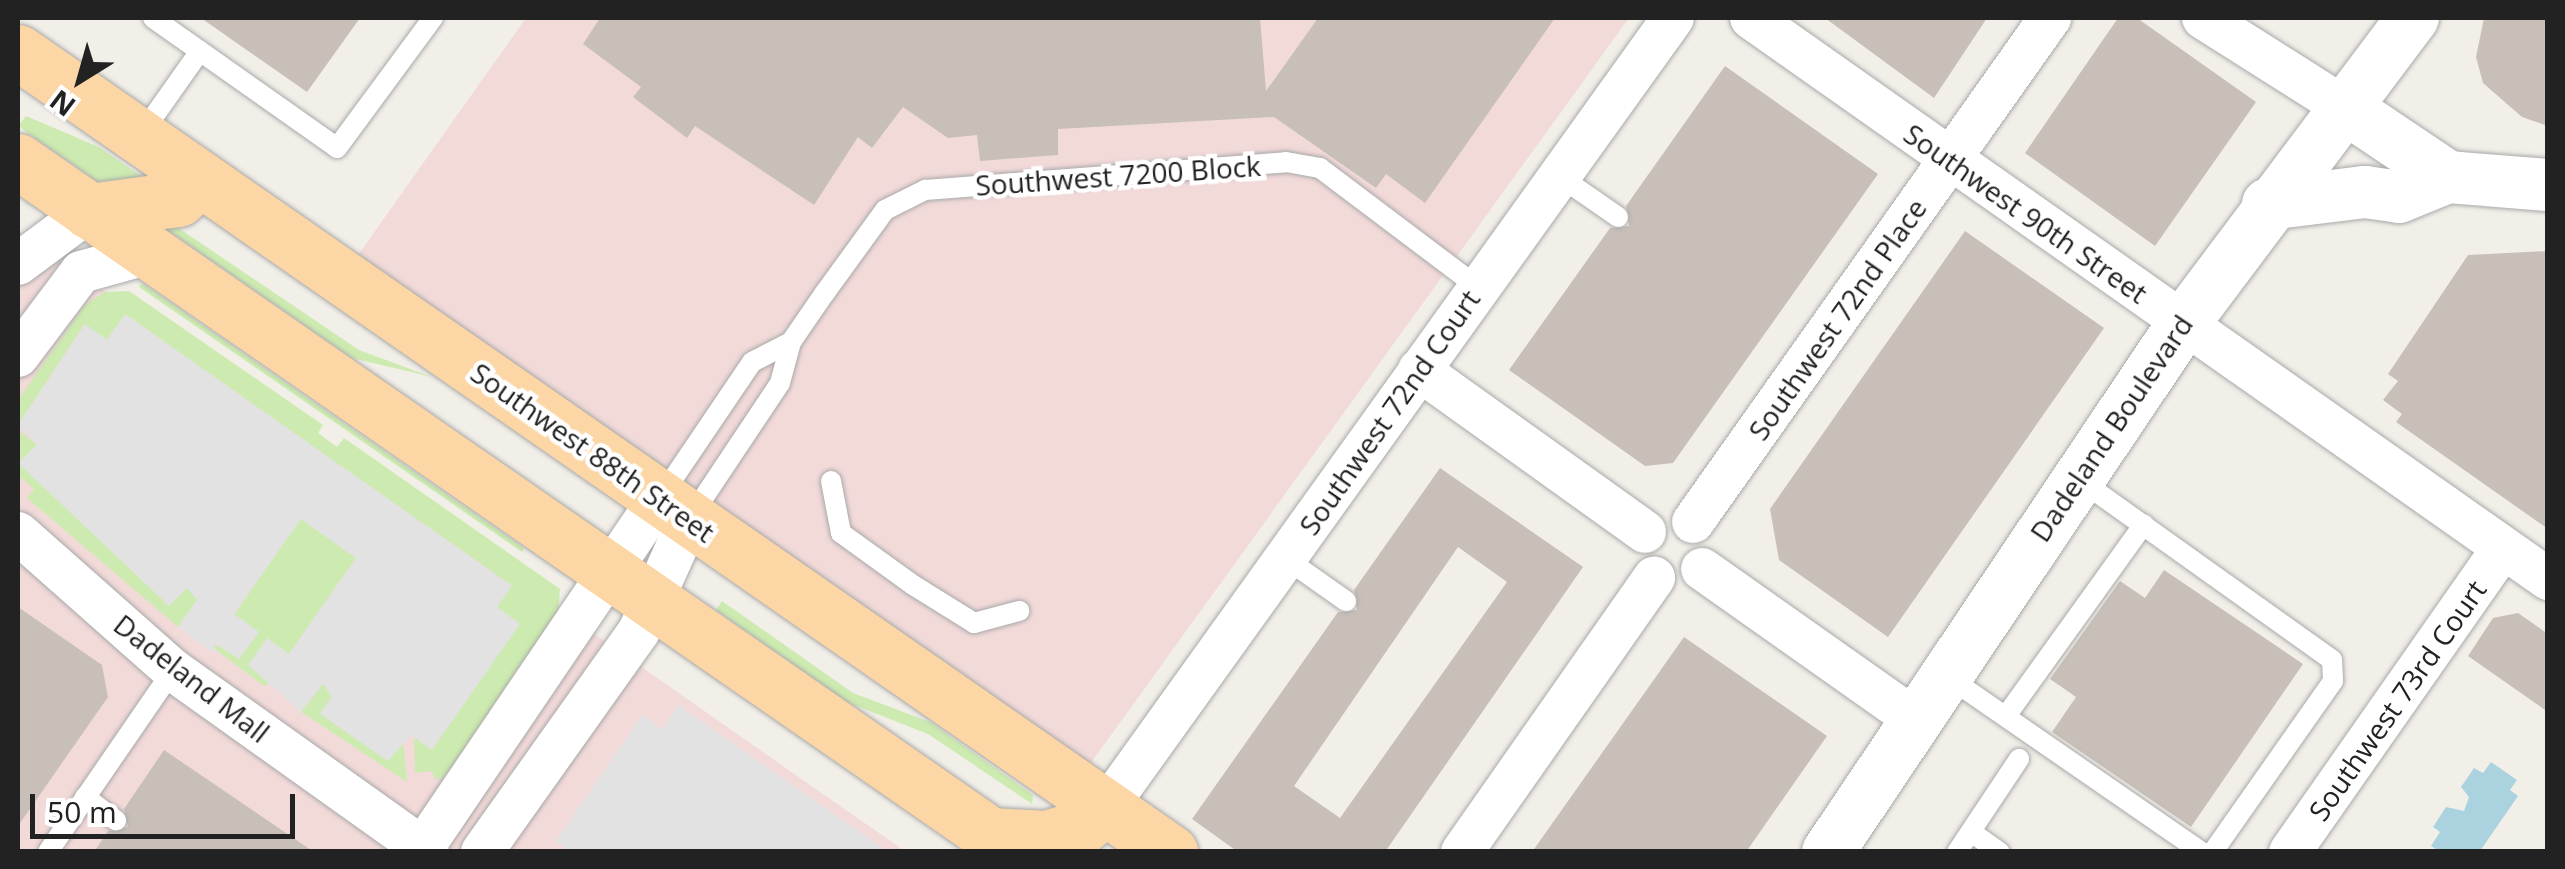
<!DOCTYPE html>
<html>
<head>
<meta charset="utf-8">
<style>
	body { margin:0 }
	#map { position:relative; width:2565px; height:869px; overflow:hidden; background:#f2efe9; font-family:"Open Sans",sans-serif }
	div>[style] { position:absolute }
	.commercial>* { inset:0; background:#f2dad9 }
	.grass>* { inset:0; background:#cdebb0 }
	.parking>* { inset:0; background:#e2e2e2 }
	.water>* { inset:0; background:#aad3df }
	.building>* { inset:0; background:#c7bfb8 }
	.roads { filter:drop-shadow(0 0 2px #a9a9a9) drop-shadow(0 0 2px #a9a9a9) }
	.service>* { height:20px; margin:-10px; padding:0 10px; transform-origin:10px; border-radius:10px; background:#fff }
	.minor>* { height:42px; margin:-21px; padding:0 21px; transform-origin:21px; border-radius:21px; background:#fff }
	.tertiary>* { height:52px; margin:-26px; padding:0 26px; transform-origin:26px; border-radius:26px; background:#fff }
	.primary>* { height:55px; margin:-27.5px; padding:0 27.5px; transform-origin:27.5px; border-radius:27.5px; background:#fcd6a4 }
	span { translate:-50% -50%; white-space:nowrap; text-align:center; line-height:1.15; -webkit-text-stroke:9px #fff; paint-order:stroke }
	.street-label { font-size:28px; color:#222 }
	.frame { position:absolute; inset:0; border:20px solid #222; pointer-events:none }
	.north { position:absolute; left:30px; top:30px; width:100px; height:100px; -webkit-text-stroke:8px #fff; paint-order:stroke; rotate:217deg; font-size:28px; font-weight:700; line-height:40px; text-align:center; color:#222 }
	.north::after { content:''; display:block; margin:auto; width:35px; height:45px; background:#222; clip-path:polygon(50% 0,100% 100%,50% 72%,0 100%) }
	.scale { position:absolute; left:30px; top:794px; width:265px; height:45px; box-sizing:border-box; border:5px solid #222; border-top:0; padding-left:12px; font-size:30px; line-height:35px; white-space:nowrap; color:#222; -webkit-text-stroke:8px #fff; paint-order:stroke }
</style>
</head>
<body>
<div id="map">
	<div class="commercial">
		<div style="clip-path:polygon(526px 18px,1629px 18px,1085px 771px,351px 265px)"></div>
		<div style="clip-path:polygon(18px 230px,820px 792px,905px 851px,18px 851px)"></div>
	</div>
	<div class="grass">
		<div style="clip-path:polygon(26px 116px,99px 147px,148px 181px,108px 189px,18px 126px)"></div>
		<div style="clip-path:polygon(171px 223px,359px 350px,432px 377px,352px 358px,159px 224px)"></div>
		<div style="clip-path:polygon(142px 283px,524px 548px,522px 552px,139px 287px)"></div>
		<div style="clip-path:polygon(129px 291px,323px 425px,318px 433px,337px 447px,344px 438px,560px 589px,558px 614px,449px 774px,436px 780px,431px 771px,415px 773px,414px 737px,431px 749px,519px 624px,497px 607px,511px 585px,125px 315px,107px 340px,84px 325px,18px 425px,18px 400px,85px 305px,105px 292px)"></div>
		<div style="clip-path:polygon(18px 430px,38px 445px,18px 463px,192px 592px,197px 600px,178px 627px,27px 498px,34px 489px,18px 475px)"></div>
		<div style="clip-path:polygon(300px 518px,356px 558px,289px 654px,267px 639px,271px 681px,264px 686px,212px 647px,258px 632px,234px 615px)"></div>
		<div style="clip-path:polygon(722px 601px,853px 693px,930px 722px,1033px 795px,1032px 804px,928px 734px,849px 703px,716px 610px)"></div>
		<div style="clip-path:polygon(323px 684px,332px 697px,321px 714px,388px 760px,403px 740px,407px 782px,301px 712px)"></div>
	</div>
	<div class="parking">
		<div style="clip-path:polygon(125px 314px,512px 586px,497px 607px,520px 624px,432px 750px,411px 735px,388px 761px,320px 714px,332px 696px,323px 684px,301px 712px,248px 665px,267px 638px,289px 654px,356px 558px,301px 519px,234px 614px,259px 632px,239px 659px,214px 643px,215px 654px,178px 627px,197px 600px,187px 588px,169px 606px,18px 463px,37px 445px,18px 425px,85px 324px,107px 340px)"></div>
		<div style="clip-path:polygon(678px 705px,887px 851px,571px 852px,556px 841px,642px 715px,662px 729px)"></div>
	</div>
	<div class="water">
		<div style="clip-path:polygon(2491px 762px,2517px 780px,2510px 790px,2518px 796px,2480px 851px,2439px 851px,2431px 846px,2440px 832px,2433px 827px,2446px 807px,2464px 811px,2469px 797px,2461px 787px,2474px 768px,2483px 773px)"></div>
	</div>
	<div class="building">
		<div style="clip-path:polygon(201px 18px,360px 18px,307px 92px)"></div>
		<div style="clip-path:polygon(600px 18px,1260px 18px,1266px 91px,1318px 18px,1555px 18px,1425px 203px,1386px 174px,1376px 188px,1274px 117px,1058px 129px,1058px 155px,980px 161px,977px 135px,948px 138px,903px 107px,872px 148px,858px 137px,814px 205px,695px 126px,687px 138px,633px 97px,641px 87px,583px 44px)"></div>
		<div style="clip-path:polygon(1825px 18px,1987px 18px,1934px 98px)"></div>
		<div style="clip-path:polygon(2118px 18px,2137px 18px,2256px 102px,2155px 246px,2025px 153px)"></div>
		<div style="clip-path:polygon(2484px 18px,2548px 18px,2548px 126px,2522px 117px,2483px 83px,2476px 57px)"></div>
		<div style="clip-path:polygon(1725px 66px,1878px 174px,1673px 463px,1645px 466px,1509px 370px,1610px 228px,1629px 226px,1626px 206px)"></div>
		<div style="clip-path:polygon(1965px 231px,2104px 328px,1888px 637px,1779px 560px,1770px 509px)"></div>
		<div style="clip-path:polygon(2548px 251px,2548px 529px,2396px 422px,2402px 414px,2383px 400px,2398px 381px,2388px 374px,2468px 255px)"></div>
		<div style="clip-path:polygon(evenodd,1440px 468px,1583px 567px,1385px 852px,1238px 852px,1192px 819px,1338px 612px,1357px 610px,1354px 590px,1440px 468px,1458px 547px,1507px 582px,1340px 818px,1294px 786px,1458px 547px)"></div>
		<div style="clip-path:polygon(2164px 570px,2303px 664px,2191px 827px,2052px 732px,2076px 697px,2050px 679px,2120px 581px,2145px 598px)"></div>
		<div style="clip-path:polygon(18px 607px,102px 665px,108px 697px,18px 826px)"></div>
		<div style="clip-path:polygon(2518px 613px,2548px 634px,2548px 712px,2468px 656px,2493px 618px)"></div>
		<div style="clip-path:polygon(1684px 637px,1827px 736px,1746px 852px,1532px 852px)"></div>
		<div style="clip-path:polygon(164px 750px,314px 852px,94px 852px,108px 831px,128px 827px,124px 809px)"></div>
	</div>
	<div class="roads">
		<div class="service">
			<div style="left:153px;top:18px;width:225px;rotate:35.2deg"></div>
			<div style="left:337px;top:148px;width:162px;rotate:-53.6deg"></div>
			<div style="left:140px;top:136px;width:104px;rotate:-54.8deg"></div>
			<div style="left:1559px;top:176px;width:72px;rotate:34.8deg"></div>
			<div style="left:2077px;top:478px;width:313px;rotate:35.5deg"></div>
			<div style="left:2332px;top:660px;width:21px;rotate:87deg"></div>
			<div style="left:2333px;top:681px;width:209px;rotate:125.1deg"></div>
			<div style="left:831px;top:481px;width:53px;rotate:79.1deg"></div>
			<div style="left:841px;top:533px;width:89px;rotate:35.8deg"></div>
			<div style="left:913px;top:585px;width:72px;rotate:31.9deg"></div>
			<div style="left:974px;top:623px;width:47px;rotate:-14.9deg"></div>
			<div style="left:660px;top:498px;width:164px;rotate:-55.9deg"></div>
			<div style="left:752px;top:362px;width:44px;rotate:-27.1deg"></div>
			<div style="left:690px;top:518px;width:162px;rotate:-56.3deg"></div>
			<div style="left:780px;top:383px;width:42px;rotate:-75deg"></div>
			<div style="left:791px;top:342px;width:58px;rotate:-55.5deg"></div>
			<div style="left:824px;top:294px;width:104px;rotate:-54deg"></div>
			<div style="left:885px;top:210px;width:45px;rotate:-26.6deg"></div>
			<div style="left:925px;top:190px;width:362px;rotate:-4.4deg"></div>
			<div style="left:1286px;top:162px;width:35px;rotate:10deg"></div>
			<div style="left:1320px;top:168px;width:198px;rotate:37deg"></div>
			<div style="left:1285px;top:558px;width:75px;rotate:35.2deg"></div>
			<div style="left:1948px;top:677px;width:308px;rotate:34.6deg"></div>
			<div style="left:2006px;top:716px;width:236px;rotate:-54.3deg"></div>
			<div style="left:85px;top:797px;width:39px;rotate:37deg"></div>
			<div style="left:1971px;top:832px;width:35px;rotate:35deg"></div>
			<div style="left:48px;top:852px;width:221px;rotate:-55.5deg"></div>
			<div style="left:1957px;top:852px;width:112px;rotate:-56.3deg"></div>
		</div>
		<div class="minor">
			<div style="left:1751px;top:18px;width:975px;rotate:35.14deg"></div>
			<div style="left:2203px;top:18px;width:167px;rotate:32.3deg"></div>
			<div style="left:18px;top:264px;width:89px;rotate:-36.7deg"></div>
			<div style="left:18px;top:356px;width:105px;rotate:-53.1deg"></div>
			<div style="left:81px;top:272px;width:71px;rotate:-15.6deg"></div>
			<div style="left:1419px;top:370px;width:278px;rotate:35.6deg"></div>
			<div style="left:1693px;top:522px;width:618px;rotate:-54.69deg"></div>
			<div style="left:18px;top:533px;width:207px;rotate:41.5deg"></div>
			<div style="left:173px;top:670px;width:313px;rotate:35.5deg"></div>
			<div style="left:1702px;top:569px;width:258px;rotate:35.2deg"></div>
			<div style="left:1106px;top:808px;width:972px;rotate:-54.33deg"></div>
			<div style="left:420px;top:852px;width:426px;rotate:-55.9deg"></div>
			<div style="left:482px;top:852px;width:271px;rotate:-54.6deg"></div>
			<div style="left:639px;top:631px;width:122px;rotate:-65.8deg"></div>
			<div style="left:1462px;top:852px;width:335px;rotate:-55deg"></div>
			<div style="left:2290px;top:852px;width:371px;rotate:-55deg"></div>
		</div>
		<div class="tertiary">
			<div style="left:2344px;top:107px;width:125px;rotate:33.9deg"></div>
			<div style="left:2448px;top:177px;width:100px;rotate:4.6deg"></div>
			<div style="left:2268px;top:204px;width:98px;rotate:-7.1deg"></div>
			<div style="left:2365px;top:192px;width:34px;rotate:8deg"></div>
			<div style="left:2399px;top:197px;width:53px;rotate:-22.2deg"></div>
			<div style="left:1828px;top:852px;width:636px;rotate:-56.09deg"></div>
			<div style="left:2183px;top:324px;width:383px;rotate:-53.1deg"></div>
		</div>
		<div class="primary">
			<div style="left:18px;top:52px;width:1403px;rotate:34.78deg"></div>
			<div style="left:18px;top:161px;width:1213px;rotate:34.73deg"></div>
			<div style="left:89px;top:211px;width:90px;rotate:-7.7deg"></div>
			<div style="left:178px;top:199px;width:30px;rotate:-41deg"></div>
			<div style="left:991px;top:835px;width:55px;rotate:3.1deg"></div>
			<div style="left:1046px;top:838px;width:37px;rotate:-17deg"></div>
			<div style="left:1081px;top:827px;width:31px;rotate:-37deg"></div>
		</div>
	</div>
	<div class="street-label">
		<span style="left:1118px;top:175px;rotate:-4deg">Southwest 7200 Block</span>
		<span style="left:2026px;top:213px;rotate:35deg">Southwest 90th Street</span>
		<span style="left:1837px;top:319px;rotate:-55deg">Southwest 72nd Place</span>
		<span style="left:1389px;top:412px;rotate:-55deg">Southwest 72nd Court</span>
		<span style="left:2111px;top:428px;rotate:-56deg">Dadeland Boulevard</span>
		<span style="left:593px;top:452px;rotate:35deg">Southwest 88th Street</span>
		<span style="left:192px;top:678px;rotate:38deg">Dadeland Mall</span>
		<span style="left:2397px;top:700px;rotate:-55deg">Southwest 73rd Court</span>
	</div>
	<div class="frame"></div>
	<div class="north">N</div>
	<div class="scale">50 m</div>
</div>
</body>
</html>
